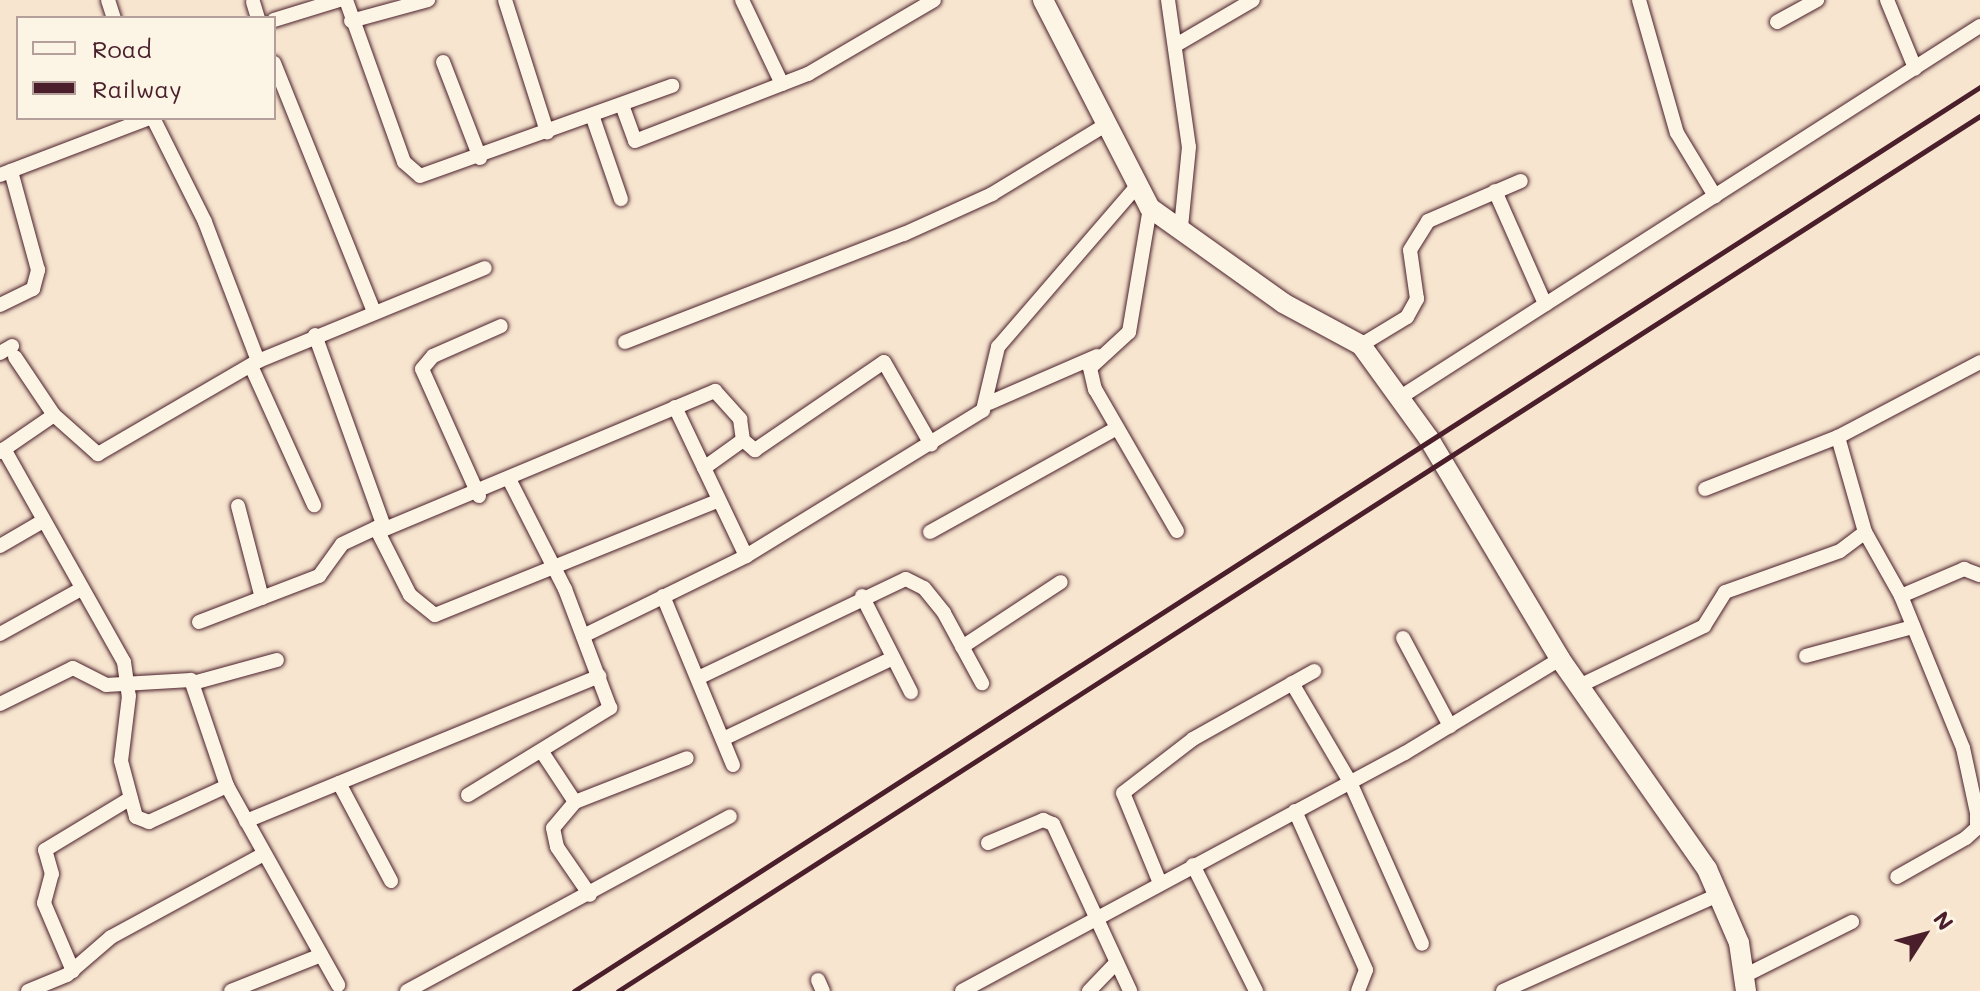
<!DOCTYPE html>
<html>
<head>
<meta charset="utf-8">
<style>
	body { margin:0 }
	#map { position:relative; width:1980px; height:991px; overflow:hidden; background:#f7e5cf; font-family:Mali,sans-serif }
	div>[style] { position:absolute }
	.roads { filter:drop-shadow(0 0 2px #4a1f2b) drop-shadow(0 0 2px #4a1f2b) }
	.street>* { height:14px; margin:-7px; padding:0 7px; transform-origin:7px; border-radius:7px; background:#fcf5e5 }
	.secondary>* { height:20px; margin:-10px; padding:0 10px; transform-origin:10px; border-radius:10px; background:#fcf5e5 }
	.rail>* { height:5px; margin:-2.5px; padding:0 2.5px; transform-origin:2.5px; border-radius:2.5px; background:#4a1f2b }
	span { translate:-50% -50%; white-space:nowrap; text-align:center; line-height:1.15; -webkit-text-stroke:6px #fcf5e5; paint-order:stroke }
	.legend { position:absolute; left:16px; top:16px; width:260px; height:104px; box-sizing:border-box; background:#fcf5e5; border:2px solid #b59f9b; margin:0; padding:10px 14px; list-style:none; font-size:24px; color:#4a1f2b }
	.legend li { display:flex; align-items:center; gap:16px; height:40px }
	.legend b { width:40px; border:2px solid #b59f9b }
	.north { position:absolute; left:1884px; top:895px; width:80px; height:80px; -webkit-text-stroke:6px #fcf5e5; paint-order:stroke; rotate:54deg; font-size:22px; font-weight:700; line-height:32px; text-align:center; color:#4a1f2b }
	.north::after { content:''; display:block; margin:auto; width:28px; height:36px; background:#4a1f2b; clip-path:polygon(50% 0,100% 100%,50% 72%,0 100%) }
</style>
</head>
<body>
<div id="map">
	<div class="roads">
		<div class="street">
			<div style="left:108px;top:0;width:19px;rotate:72deg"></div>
			<div style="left:346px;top:0;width:172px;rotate:70.3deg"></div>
			<div style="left:404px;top:162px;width:21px;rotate:41deg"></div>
			<div style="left:420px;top:176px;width:268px;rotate:-19.7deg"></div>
			<div style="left:505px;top:0;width:139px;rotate:72.3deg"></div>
			<div style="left:742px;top:0;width:93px;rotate:64.5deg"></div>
			<div style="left:1168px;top:0;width:148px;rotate:81.9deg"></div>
			<div style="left:1189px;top:147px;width:80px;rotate:95.7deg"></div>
			<div style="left:1639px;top:0;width:138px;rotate:74.1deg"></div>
			<div style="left:1677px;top:133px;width:74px;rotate:58.9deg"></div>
			<div style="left:1887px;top:0;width:74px;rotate:67.6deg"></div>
			<div style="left:253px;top:2px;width:17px;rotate:73deg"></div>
			<div style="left:274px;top:20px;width:68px;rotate:-17.1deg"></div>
			<div style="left:351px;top:21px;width:80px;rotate:-15.3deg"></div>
			<div style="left:1777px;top:22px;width:46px;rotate:-28.8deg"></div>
			<div style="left:1176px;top:45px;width:89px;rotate:-30.3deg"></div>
			<div style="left:443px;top:62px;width:103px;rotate:68.9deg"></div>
			<div style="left:274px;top:63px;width:265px;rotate:68.1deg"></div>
			<div style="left:622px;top:105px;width:38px;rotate:70deg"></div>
			<div style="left:635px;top:141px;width:186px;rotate:-21.2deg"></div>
			<div style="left:808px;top:74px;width:146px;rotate:-30.4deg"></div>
			<div style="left:592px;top:115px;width:89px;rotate:71deg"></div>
			<div style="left:153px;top:118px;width:116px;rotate:63.4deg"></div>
			<div style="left:205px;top:222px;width:149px;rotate:69.1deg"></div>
			<div style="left:0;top:175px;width:160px;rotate:-20.9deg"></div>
			<div style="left:1495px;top:191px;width:124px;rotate:66.1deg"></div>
			<div style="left:1150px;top:208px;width:126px;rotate:99.6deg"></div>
			<div style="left:1129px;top:332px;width:53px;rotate:137.3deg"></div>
			<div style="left:1090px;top:368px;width:22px;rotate:77deg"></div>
			<div style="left:1095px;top:389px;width:164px;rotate:60deg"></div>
			<div style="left:0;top:305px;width:37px;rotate:-26deg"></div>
			<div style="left:33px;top:289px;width:20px;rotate:-75deg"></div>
			<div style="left:38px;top:270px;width:103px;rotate:-105.3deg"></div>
			<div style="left:315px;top:335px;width:206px;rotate:70.2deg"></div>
			<div style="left:385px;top:529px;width:358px;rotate:-22.7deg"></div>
			<div style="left:715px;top:391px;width:38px;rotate:48deg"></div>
			<div style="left:740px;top:419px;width:21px;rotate:82deg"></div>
			<div style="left:743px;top:440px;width:48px;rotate:144.3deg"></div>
			<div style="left:625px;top:342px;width:299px;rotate:-21.2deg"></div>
			<div style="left:904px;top:234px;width:97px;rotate:-24.4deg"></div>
			<div style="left:992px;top:194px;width:131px;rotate:-31.3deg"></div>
			<div style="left:1361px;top:345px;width:54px;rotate:-31.3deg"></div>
			<div style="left:1407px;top:317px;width:21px;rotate:-61deg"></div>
			<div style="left:1417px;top:299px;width:49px;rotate:-98.1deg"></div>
			<div style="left:1410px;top:250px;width:34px;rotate:-58deg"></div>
			<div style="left:1428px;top:221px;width:101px;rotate:-23.3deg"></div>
			<div style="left:0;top:353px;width:14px;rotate:-30deg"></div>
			<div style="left:15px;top:357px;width:70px;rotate:56.1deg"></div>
			<div style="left:251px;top:366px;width:153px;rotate:65.6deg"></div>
			<div style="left:1399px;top:398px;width:690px;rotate:-32.63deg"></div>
			<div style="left:989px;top:403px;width:118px;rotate:-23.5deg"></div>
			<div style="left:675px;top:407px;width:165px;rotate:64.5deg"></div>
			<div style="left:743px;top:440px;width:16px;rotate:40deg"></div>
			<div style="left:755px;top:450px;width:156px;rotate:-34.3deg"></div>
			<div style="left:884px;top:362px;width:95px;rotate:60.2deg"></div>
			<div style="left:4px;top:449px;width:244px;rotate:60.6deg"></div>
			<div style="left:124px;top:662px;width:34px;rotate:82deg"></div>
			<div style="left:129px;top:696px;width:65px;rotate:97deg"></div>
			<div style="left:121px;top:761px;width:58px;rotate:75deg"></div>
			<div style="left:136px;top:817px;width:14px;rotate:21deg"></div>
			<div style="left:149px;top:822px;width:86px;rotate:-24.8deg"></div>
			<div style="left:0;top:452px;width:65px;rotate:-34.4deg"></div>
			<div style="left:54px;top:415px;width:59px;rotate:41.6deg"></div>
			<div style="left:98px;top:454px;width:185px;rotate:-30.2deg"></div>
			<div style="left:258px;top:361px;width:245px;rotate:-22.3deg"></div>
			<div style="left:1705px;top:489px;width:143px;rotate:-21.4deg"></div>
			<div style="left:479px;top:496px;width:139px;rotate:-114.2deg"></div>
			<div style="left:422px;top:369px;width:17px;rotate:-50deg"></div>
			<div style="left:433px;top:356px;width:74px;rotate:-23.8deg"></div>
			<div style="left:238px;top:506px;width:95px;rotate:75.4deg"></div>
			<div style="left:376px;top:528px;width:75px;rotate:63.1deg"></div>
			<div style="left:410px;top:595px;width:32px;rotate:39deg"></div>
			<div style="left:435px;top:615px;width:306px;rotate:-22deg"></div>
			<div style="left:930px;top:532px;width:214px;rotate:-29.1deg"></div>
			<div style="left:1865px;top:532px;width:73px;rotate:60.6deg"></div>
			<div style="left:1901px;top:596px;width:164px;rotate:67.8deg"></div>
			<div style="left:1963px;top:748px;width:66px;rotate:77.8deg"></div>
			<div style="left:1977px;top:813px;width:15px;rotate:90deg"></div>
			<div style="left:1977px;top:828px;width:15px;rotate:138deg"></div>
			<div style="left:1966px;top:838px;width:79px;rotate:150.5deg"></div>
			<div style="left:0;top:546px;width:50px;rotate:-30.2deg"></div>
			<div style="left:663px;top:596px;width:183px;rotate:67.5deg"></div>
			<div style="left:862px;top:596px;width:108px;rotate:63deg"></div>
			<div style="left:1901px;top:596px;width:69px;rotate:-23.2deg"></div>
			<div style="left:1964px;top:569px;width:17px;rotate:21deg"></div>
			<div style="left:199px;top:622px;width:129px;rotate:-21deg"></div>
			<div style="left:319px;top:576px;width:39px;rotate:-54deg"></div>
			<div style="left:342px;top:544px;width:42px;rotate:-25.3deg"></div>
			<div style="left:0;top:634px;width:93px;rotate:-29.1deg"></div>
			<div style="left:583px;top:636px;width:182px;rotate:-26.1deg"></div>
			<div style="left:746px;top:556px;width:278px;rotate:-31.6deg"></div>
			<div style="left:983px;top:410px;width:65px;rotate:-76.6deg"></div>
			<div style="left:998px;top:347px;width:213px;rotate:-49.2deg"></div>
			<div style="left:1403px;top:638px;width:100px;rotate:61.9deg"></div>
			<div style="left:962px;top:647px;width:118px;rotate:-33.3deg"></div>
			<div style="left:1806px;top:656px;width:111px;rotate:-15.2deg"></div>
			<div style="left:698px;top:678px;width:230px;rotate:-25.5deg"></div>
			<div style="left:906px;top:579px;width:20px;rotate:27deg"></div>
			<div style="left:924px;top:588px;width:32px;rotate:51deg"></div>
			<div style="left:944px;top:613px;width:80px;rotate:61.5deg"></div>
			<div style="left:193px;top:683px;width:87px;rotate:-15.3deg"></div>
			<div style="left:1292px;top:683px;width:115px;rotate:59.6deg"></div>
			<div style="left:1350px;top:782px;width:177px;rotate:66deg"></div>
			<div style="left:1579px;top:686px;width:139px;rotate:-25.6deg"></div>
			<div style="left:1704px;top:626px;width:40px;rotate:-58deg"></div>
			<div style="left:1725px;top:592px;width:122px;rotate:-19.6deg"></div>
			<div style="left:1840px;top:551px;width:31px;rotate:-37deg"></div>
			<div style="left:1865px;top:532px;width:99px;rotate:-105.9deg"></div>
			<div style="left:1838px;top:437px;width:161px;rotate:-27.8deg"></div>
			<div style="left:0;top:704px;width:81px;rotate:-26.3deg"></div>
			<div style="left:73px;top:668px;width:37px;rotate:27deg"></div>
			<div style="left:106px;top:685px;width:85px;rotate:-3.4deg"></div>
			<div style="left:191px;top:680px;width:112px;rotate:71.2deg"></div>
			<div style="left:227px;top:786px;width:228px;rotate:60.8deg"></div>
			<div style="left:723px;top:739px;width:188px;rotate:-25.5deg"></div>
			<div style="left:544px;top:755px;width:56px;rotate:56.6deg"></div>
			<div style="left:575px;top:802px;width:120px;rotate:-21.4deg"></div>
			<div style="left:339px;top:783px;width:111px;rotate:62deg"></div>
			<div style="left:468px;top:795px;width:167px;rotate:-31.5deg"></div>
			<div style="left:610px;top:708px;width:127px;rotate:-110.7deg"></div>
			<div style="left:565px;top:589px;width:119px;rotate:-117deg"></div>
			<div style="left:575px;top:802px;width:34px;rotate:130deg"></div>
			<div style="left:553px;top:828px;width:19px;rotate:78deg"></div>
			<div style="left:557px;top:847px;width:58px;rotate:55.5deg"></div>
			<div style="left:1295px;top:811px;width:174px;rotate:65.9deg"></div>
			<div style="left:1366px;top:970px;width:22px;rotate:111deg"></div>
			<div style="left:246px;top:821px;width:382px;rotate:-22.3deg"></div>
			<div style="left:988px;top:843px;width:60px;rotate:-22.7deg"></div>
			<div style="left:1043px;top:820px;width:11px;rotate:22deg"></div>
			<div style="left:1053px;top:824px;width:184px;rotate:65.2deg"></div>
			<div style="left:1193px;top:865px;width:141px;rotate:63.4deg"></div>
			<div style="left:1160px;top:883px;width:97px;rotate:-112.3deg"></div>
			<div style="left:1123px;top:793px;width:88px;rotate:-37.6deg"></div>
			<div style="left:1193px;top:739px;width:139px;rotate:-29.3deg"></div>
			<div style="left:73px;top:971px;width:74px;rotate:-113.1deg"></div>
			<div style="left:44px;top:903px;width:30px;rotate:-75deg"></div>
			<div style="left:52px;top:874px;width:25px;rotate:-106deg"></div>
			<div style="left:45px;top:850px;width:100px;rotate:-31.2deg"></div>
			<div style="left:1744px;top:976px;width:121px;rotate:-26.6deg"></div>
			<div style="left:818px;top:980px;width:12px;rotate:66deg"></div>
			<div style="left:28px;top:991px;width:42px;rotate:-22.3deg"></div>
			<div style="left:67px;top:975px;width:58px;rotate:-40.8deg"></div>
			<div style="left:111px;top:937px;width:174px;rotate:-28.5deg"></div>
			<div style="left:231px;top:991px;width:97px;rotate:-21.8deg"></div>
			<div style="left:407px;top:991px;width:367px;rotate:-28.4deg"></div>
			<div style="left:962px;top:991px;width:503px;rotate:-28.25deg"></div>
			<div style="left:1405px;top:753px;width:181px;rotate:-31.2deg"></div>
			<div style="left:1089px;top:991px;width:39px;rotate:-46deg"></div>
			<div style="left:1503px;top:991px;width:235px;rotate:-24.1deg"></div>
		</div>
		<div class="secondary">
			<div style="left:1043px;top:0;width:234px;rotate:62.8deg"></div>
			<div style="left:1150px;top:208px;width:163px;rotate:35.5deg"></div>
			<div style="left:1283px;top:303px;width:89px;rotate:28.3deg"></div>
			<div style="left:1361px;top:345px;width:116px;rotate:54.1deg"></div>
			<div style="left:1429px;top:439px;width:256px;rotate:59.2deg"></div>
			<div style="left:1560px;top:659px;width:256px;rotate:55deg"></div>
			<div style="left:1707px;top:869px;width:81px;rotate:66.6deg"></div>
			<div style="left:1739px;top:943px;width:49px;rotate:81.7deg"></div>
		</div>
	</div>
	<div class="rail">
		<div style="left:574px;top:991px;width:1672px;rotate:-32.74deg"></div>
		<div style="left:618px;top:991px;width:1619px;rotate:-32.72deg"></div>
	</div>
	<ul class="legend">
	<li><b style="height:10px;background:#fcf5e5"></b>Road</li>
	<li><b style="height:10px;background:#4a1f2b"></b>Railway</li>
	</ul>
	<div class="north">N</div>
</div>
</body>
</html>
